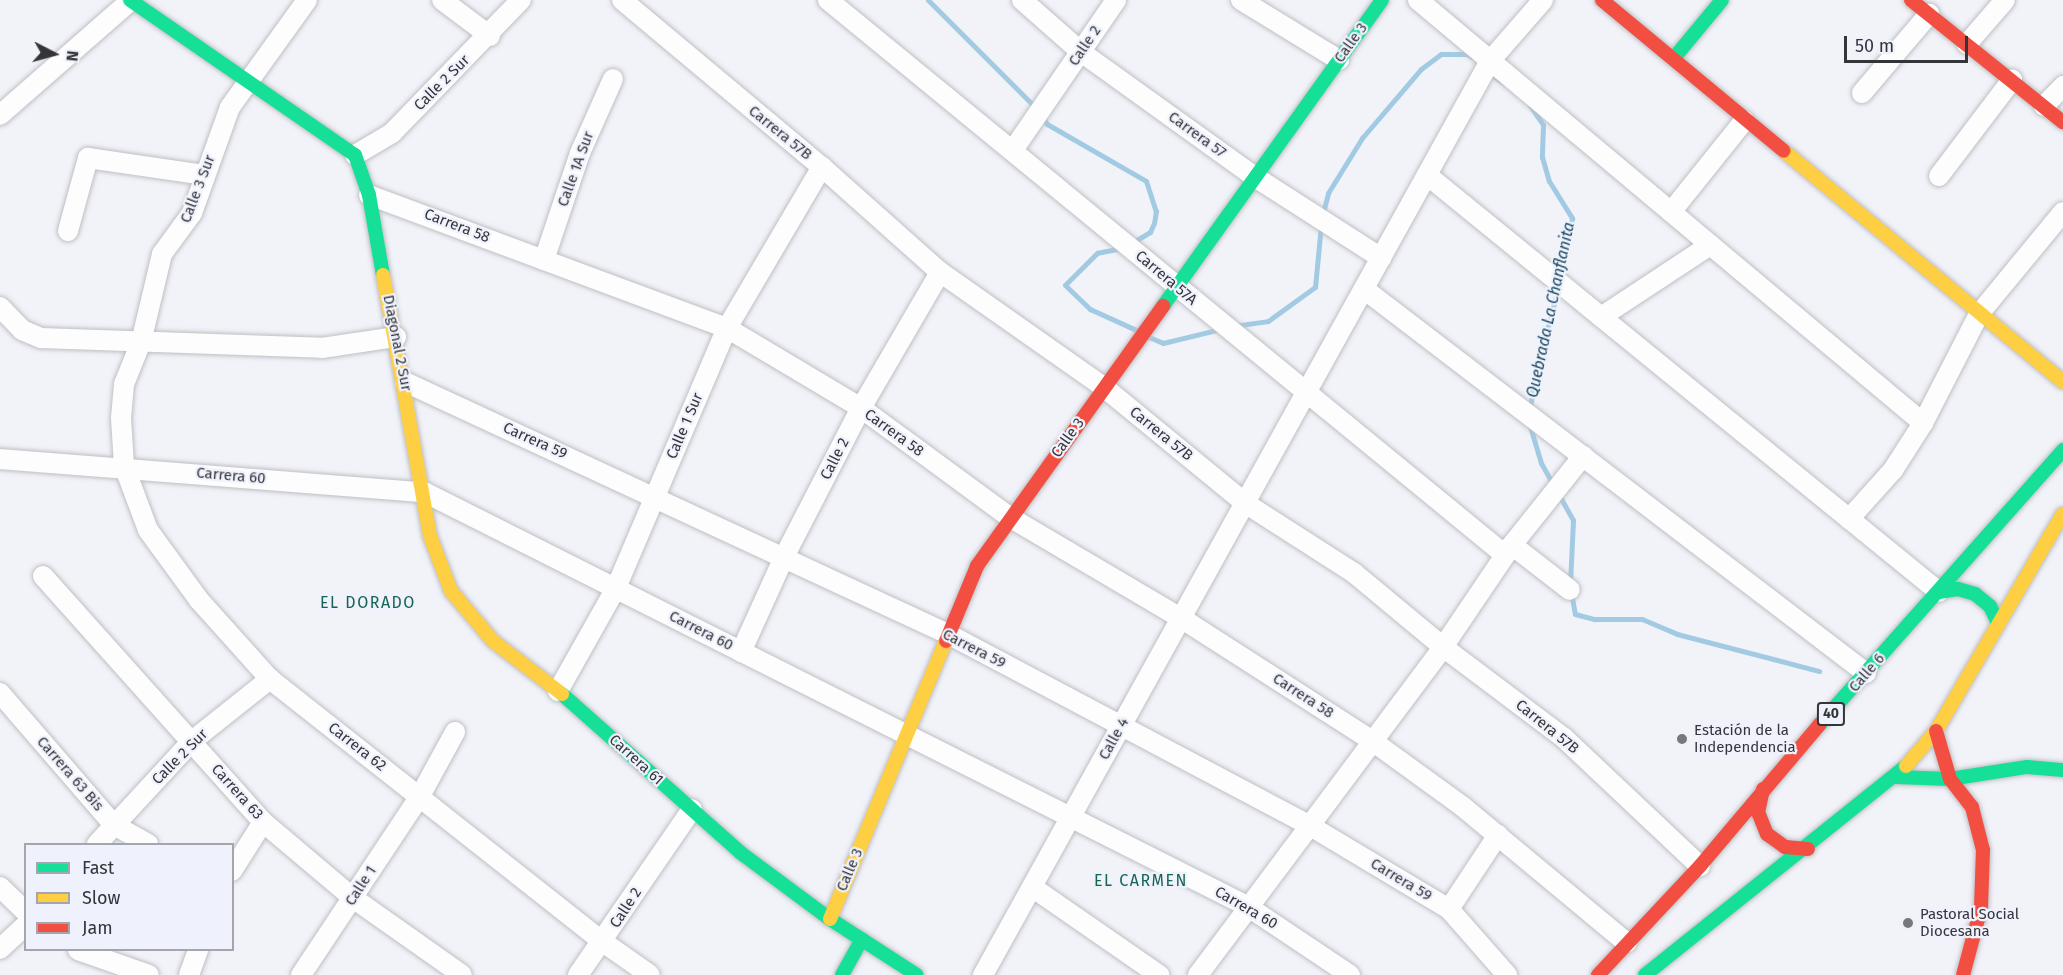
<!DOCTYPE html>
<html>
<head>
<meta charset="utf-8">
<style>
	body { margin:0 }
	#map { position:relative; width:2063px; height:975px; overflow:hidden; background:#f2f3f9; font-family:"Fira Sans",sans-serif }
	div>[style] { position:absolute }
	.stream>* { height:5px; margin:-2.5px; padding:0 2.5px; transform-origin:2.5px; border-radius:2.5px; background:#a2cbe3 }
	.roads { filter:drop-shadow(0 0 2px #bebfc3) drop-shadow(0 0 2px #bebfc3) }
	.street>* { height:20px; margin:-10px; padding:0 10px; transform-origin:10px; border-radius:10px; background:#fdfdfe }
	.fast>* { height:14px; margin:-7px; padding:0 7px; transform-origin:7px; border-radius:7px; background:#16e098 }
	.slow>* { height:14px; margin:-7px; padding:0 7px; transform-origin:7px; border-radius:7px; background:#ffcf43 }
	.jam>* { height:14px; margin:-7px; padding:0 7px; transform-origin:7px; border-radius:7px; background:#f24e42 }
	.dots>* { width:16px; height:16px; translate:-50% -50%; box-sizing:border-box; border:3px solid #eff2fc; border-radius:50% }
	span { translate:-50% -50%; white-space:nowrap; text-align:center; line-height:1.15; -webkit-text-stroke:4.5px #eff2fc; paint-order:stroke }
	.shield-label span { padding:2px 4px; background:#eff2fc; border:2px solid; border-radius:4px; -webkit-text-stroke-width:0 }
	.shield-label { font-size:14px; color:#343539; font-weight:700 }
	.street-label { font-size:15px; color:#343539 }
	.poi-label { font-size:15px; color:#343539 }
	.left { translate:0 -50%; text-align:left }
	.water-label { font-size:16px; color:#18485e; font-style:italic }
	.neighbourhood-label { font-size:16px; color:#176551; letter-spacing:1.5px }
	.legend { position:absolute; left:24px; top:843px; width:210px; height:108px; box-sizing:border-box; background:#eff2fc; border:2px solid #a4a6ae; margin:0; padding:8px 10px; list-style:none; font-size:18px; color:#343539 }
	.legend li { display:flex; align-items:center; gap:12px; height:30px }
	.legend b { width:30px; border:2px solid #a4a6ae }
	.north { position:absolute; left:24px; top:24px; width:60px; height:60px; -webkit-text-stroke:4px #eff2fc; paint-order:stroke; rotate:96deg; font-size:16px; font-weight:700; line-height:24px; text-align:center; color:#343539 }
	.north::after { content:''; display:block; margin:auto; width:21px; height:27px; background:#343539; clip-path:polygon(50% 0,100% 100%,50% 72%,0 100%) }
	.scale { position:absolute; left:1844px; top:36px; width:124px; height:27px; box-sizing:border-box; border:3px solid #343539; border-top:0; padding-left:8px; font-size:18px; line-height:21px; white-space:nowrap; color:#343539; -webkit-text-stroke:4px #eff2fc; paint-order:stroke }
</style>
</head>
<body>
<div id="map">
	<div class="stream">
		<div style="left:928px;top:0;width:153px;rotate:45deg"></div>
		<div style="left:1487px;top:72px;width:20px;rotate:33deg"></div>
		<div style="left:1529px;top:104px;width:25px;rotate:56deg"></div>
		<div style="left:1543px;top:125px;width:32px;rotate:92deg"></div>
		<div style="left:1542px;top:157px;width:25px;rotate:74deg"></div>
		<div style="left:1549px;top:181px;width:44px;rotate:58.1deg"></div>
		<div style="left:1572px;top:218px;width:59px;rotate:100.7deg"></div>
		<div style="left:1041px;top:116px;width:10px;rotate:53deg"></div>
		<div style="left:1047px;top:124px;width:114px;rotate:29.9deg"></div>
		<div style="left:1146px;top:181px;width:32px;rotate:72deg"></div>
		<div style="left:1156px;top:211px;width:12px;rotate:99deg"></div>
		<div style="left:1154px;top:223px;width:10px;rotate:114deg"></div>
		<div style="left:1150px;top:232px;width:23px;rotate:149deg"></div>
		<div style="left:1322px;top:216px;width:24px;rotate:-75deg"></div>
		<div style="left:1328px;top:193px;width:65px;rotate:-58.3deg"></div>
		<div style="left:1362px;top:138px;width:91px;rotate:-49.5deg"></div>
		<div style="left:1421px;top:69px;width:25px;rotate:-37deg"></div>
		<div style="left:1441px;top:54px;width:26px"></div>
		<div style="left:1467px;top:54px;width:6px;rotate:31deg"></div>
		<div style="left:1122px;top:248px;width:25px;rotate:169deg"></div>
		<div style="left:1097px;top:253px;width:45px;rotate:135deg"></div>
		<div style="left:1065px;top:285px;width:35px;rotate:44deg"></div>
		<div style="left:1090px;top:309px;width:51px;rotate:24.5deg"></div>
		<div style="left:1233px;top:326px;width:35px;rotate:-8deg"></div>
		<div style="left:1268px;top:321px;width:58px;rotate:-35.9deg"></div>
		<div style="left:1315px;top:287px;width:62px;rotate:-84.5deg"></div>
		<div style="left:1149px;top:337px;width:15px;rotate:23deg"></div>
		<div style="left:1163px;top:343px;width:60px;rotate:-13.6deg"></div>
		<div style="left:1530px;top:411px;width:27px;rotate:-84deg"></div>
		<div style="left:1533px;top:384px;width:99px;rotate:-75.4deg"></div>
		<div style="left:1529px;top:423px;width:42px;rotate:73.3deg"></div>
		<div style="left:1541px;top:463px;width:65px;rotate:60.7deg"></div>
		<div style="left:1573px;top:520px;width:63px;rotate:92.7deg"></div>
		<div style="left:1571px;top:592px;width:22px;rotate:80deg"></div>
		<div style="left:1575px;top:614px;width:20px;rotate:15deg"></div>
		<div style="left:1594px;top:619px;width:48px"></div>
		<div style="left:1642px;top:619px;width:38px;rotate:23deg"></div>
		<div style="left:1677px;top:634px;width:147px;rotate:14.6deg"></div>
	</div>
	<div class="roads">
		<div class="street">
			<div style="left:307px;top:0;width:132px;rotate:125.7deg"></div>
			<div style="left:230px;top:107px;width:113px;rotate:109.7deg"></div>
			<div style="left:192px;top:213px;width:51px;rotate:126.2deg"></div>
			<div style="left:162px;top:254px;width:90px;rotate:103.4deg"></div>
			<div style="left:141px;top:342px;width:45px;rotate:112deg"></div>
			<div style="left:124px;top:384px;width:34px;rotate:95deg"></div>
			<div style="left:121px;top:418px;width:48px;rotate:86.4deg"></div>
			<div style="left:124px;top:466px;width:68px;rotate:69.4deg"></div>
			<div style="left:148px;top:530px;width:87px;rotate:53.9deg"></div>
			<div style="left:199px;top:600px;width:106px;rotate:48.1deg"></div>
			<div style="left:270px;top:679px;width:424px;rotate:38.3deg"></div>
			<div style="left:603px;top:942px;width:57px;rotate:35.1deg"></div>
			<div style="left:442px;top:0;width:60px;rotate:36.9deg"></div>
			<div style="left:622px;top:0;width:261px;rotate:39.9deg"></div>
			<div style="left:822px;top:167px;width:158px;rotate:41.7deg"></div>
			<div style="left:940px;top:272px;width:202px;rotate:35.1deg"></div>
			<div style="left:1105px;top:388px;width:181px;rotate:39.4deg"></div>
			<div style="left:1245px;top:503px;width:130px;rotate:32.7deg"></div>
			<div style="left:1354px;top:573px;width:116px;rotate:39.7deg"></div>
			<div style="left:1443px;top:647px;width:151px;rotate:36.9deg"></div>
			<div style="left:1564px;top:738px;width:187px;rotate:43.3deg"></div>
			<div style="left:828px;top:0;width:875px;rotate:39.34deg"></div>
			<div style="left:1022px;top:0;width:79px;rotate:41.4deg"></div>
			<div style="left:1081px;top:52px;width:214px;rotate:35.7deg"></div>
			<div style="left:1255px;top:177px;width:150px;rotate:32.7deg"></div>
			<div style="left:1241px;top:0;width:115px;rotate:31.5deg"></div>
			<div style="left:1418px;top:0;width:659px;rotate:39.95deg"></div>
			<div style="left:1967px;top:44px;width:58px;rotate:-49.2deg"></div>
			<div style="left:1862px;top:93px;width:104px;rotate:-49.7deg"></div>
			<div style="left:2044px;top:106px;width:28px;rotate:-46deg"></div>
			<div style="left:0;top:115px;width:173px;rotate:-41.2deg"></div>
			<div style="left:1013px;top:150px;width:182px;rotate:-55.5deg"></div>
			<div style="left:355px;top:155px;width:43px;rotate:-30.7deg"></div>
			<div style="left:392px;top:133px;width:185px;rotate:-45.9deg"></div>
			<div style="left:1427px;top:175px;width:660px;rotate:39.16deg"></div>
			<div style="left:1939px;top:176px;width:121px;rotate:-52.8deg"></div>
			<div style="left:369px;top:195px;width:382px;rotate:20.4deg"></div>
			<div style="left:727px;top:328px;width:156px;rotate:30.8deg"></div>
			<div style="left:861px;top:408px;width:186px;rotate:36.3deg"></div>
			<div style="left:1011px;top:518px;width:197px;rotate:30.5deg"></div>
			<div style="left:1181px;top:618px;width:226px;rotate:32.7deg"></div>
			<div style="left:1371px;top:740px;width:112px;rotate:36deg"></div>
			<div style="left:1462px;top:806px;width:214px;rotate:39.7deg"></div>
			<div style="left:1671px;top:212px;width:117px;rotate:-51.3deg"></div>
			<div style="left:68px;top:231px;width:76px;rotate:-74.7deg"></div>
			<div style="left:88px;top:158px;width:117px;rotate:8.3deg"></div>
			<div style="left:544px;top:260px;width:113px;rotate:-71.4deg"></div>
			<div style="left:580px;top:153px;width:81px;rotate:-66deg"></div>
			<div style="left:1364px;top:289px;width:632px;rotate:37.41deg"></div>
			<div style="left:0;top:307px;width:32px;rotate:46deg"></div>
			<div style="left:22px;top:330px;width:21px;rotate:23deg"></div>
			<div style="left:41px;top:338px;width:281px;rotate:2deg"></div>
			<div style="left:322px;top:348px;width:75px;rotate:-8.5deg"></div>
			<div style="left:1601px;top:317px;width:131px;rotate:-33.4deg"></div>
			<div style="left:405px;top:382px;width:599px;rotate:24.9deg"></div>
			<div style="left:948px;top:634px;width:406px;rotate:27.9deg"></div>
			<div style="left:1307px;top:824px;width:165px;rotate:30.9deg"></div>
			<div style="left:1449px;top:909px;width:88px;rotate:48.7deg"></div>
			<div style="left:0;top:459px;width:425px;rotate:4.5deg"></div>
			<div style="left:424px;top:492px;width:921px;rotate:26.7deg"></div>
			<div style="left:1247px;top:906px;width:124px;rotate:33.8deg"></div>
			<div style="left:1849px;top:519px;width:66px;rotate:-48.1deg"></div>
			<div style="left:1893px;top:470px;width:56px;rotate:-57.4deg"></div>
			<div style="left:1923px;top:423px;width:123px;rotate:-62.8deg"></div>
			<div style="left:1979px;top:314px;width:132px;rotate:-50.5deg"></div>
			<div style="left:1512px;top:545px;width:73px;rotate:37.8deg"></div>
			<div style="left:43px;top:576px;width:330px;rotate:48.2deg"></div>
			<div style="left:263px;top:822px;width:118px;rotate:40.2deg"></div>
			<div style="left:353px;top:898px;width:133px;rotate:35.2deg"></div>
			<div style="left:741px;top:652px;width:104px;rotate:-65.6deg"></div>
			<div style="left:784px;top:557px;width:168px;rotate:-62.7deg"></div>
			<div style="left:861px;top:408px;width:157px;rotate:-59.8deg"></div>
			<div style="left:558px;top:691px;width:118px;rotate:-60.6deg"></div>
			<div style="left:616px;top:588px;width:283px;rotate:-66.9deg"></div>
			<div style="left:727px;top:328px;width:187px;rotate:-59.5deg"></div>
			<div style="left:0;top:693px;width:174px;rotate:49.2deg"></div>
			<div style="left:114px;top:825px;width:39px;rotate:29deg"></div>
			<div style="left:97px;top:844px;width:140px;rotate:-47.3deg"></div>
			<div style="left:192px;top:741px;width:100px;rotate:-38.5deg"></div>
			<div style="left:232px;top:871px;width:58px;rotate:-57.7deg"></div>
			<div style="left:0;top:887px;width:36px;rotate:44deg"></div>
			<div style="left:1032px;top:887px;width:155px;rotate:34.7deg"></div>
			<div style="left:1449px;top:909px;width:89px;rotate:-56.5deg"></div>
			<div style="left:0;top:949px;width:35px;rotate:-43deg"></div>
			<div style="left:78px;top:950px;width:75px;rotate:19.4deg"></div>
			<div style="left:189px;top:975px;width:27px;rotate:-70deg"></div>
			<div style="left:301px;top:975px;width:215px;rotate:-56.4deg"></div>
			<div style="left:420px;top:796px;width:73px;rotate:-61.3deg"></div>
			<div style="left:578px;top:975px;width:201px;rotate:-55.5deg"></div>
			<div style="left:983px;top:975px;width:1045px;rotate:-60.98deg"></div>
			<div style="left:1490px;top:61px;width:81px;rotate:-49deg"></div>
			<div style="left:1198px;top:975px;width:409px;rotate:-53.2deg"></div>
			<div style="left:1443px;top:647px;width:123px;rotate:-55.9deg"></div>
			<div style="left:1512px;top:545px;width:114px;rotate:-51.4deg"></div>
		</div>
		<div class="fast">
			<div style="left:130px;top:0;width:273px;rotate:34.6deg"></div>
			<div style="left:355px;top:155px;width:42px;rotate:70.7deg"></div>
			<div style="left:369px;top:195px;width:81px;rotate:80.1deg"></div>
			<div style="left:1674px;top:58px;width:75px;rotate:-50.4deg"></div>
			<div style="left:1163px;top:306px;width:376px;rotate:-54.4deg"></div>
			<div style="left:1939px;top:592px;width:19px;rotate:-9deg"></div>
			<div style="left:1958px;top:589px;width:18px;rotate:16deg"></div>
			<div style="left:1975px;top:594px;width:19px;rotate:39deg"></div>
			<div style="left:1990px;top:606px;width:19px;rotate:65deg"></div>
			<div style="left:562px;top:694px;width:239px;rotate:41.6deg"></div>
			<div style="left:741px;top:853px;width:111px;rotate:36.6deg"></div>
			<div style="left:830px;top:919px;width:103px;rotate:32.8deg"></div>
			<div style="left:1819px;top:725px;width:368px;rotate:-48.4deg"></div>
			<div style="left:1896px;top:777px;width:54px;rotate:2.1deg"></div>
			<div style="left:1950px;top:779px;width:78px;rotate:-8.9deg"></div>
			<div style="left:2027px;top:767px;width:36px;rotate:5deg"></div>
			<div style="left:842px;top:975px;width:41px;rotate:-60.9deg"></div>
			<div style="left:1645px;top:975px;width:334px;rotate:-38.7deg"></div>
		</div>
		<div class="slow">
			<div style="left:1784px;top:151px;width:362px;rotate:39.6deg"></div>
			<div style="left:383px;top:275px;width:265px;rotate:79.8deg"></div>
			<div style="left:430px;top:536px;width:59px;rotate:69.1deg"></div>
			<div style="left:451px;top:591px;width:65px;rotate:50deg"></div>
			<div style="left:493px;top:641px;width:87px;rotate:37.5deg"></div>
			<div style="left:1906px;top:766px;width:46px;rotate:-49.4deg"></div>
			<div style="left:1936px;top:731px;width:251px;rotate:-59.7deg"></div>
			<div style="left:830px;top:919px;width:301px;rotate:-67.4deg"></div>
		</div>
		<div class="jam">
			<div style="left:1602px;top:0;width:236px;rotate:39.7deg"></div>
			<div style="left:1911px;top:0;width:195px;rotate:38.8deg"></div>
			<div style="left:946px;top:641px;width:81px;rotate:-67.5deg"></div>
			<div style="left:977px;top:566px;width:320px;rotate:-54.4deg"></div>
			<div style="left:1936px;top:731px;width:50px;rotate:73.7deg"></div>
			<div style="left:1950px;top:779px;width:36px;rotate:52deg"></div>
			<div style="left:1972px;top:807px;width:44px;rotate:75.7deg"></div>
			<div style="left:1983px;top:850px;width:58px;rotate:92deg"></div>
			<div style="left:1981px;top:908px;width:69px;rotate:105deg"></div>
			<div style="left:1763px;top:789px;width:24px;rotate:102deg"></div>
			<div style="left:1758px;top:812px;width:24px;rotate:68deg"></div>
			<div style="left:1767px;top:834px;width:22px;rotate:36deg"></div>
			<div style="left:1785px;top:847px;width:23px;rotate:5deg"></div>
			<div style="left:1598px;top:975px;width:149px;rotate:-46.9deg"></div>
			<div style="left:1700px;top:866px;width:185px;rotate:-49.8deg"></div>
		</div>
	</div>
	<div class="dots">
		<div style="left:1682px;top:739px;background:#76787c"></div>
		<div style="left:1908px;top:923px;background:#76787c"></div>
	</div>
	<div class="shield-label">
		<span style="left:1831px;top:714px">40</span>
	</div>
	<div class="street-label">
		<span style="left:1351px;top:43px;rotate:-54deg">Calle 3</span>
		<span style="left:1085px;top:46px;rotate:-56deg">Calle 2</span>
		<span style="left:442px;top:83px;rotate:-45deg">Calle 2 Sur</span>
		<span style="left:780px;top:133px;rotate:39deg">Carrera 57B</span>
		<span style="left:1197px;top:135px;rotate:36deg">Carrera 57</span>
		<span style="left:576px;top:169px;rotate:-70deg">Calle 1A Sur</span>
		<span style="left:198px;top:189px;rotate:-69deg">Calle 3 Sur</span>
		<span style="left:457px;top:226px;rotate:21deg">Carrera 58</span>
		<span style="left:1166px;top:278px;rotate:40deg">Carrera 57A</span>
		<span style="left:397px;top:343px;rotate:79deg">Diagonal 2 Sur</span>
		<span style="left:685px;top:426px;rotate:-67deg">Calle 1 Sur</span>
		<span style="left:894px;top:433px;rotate:36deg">Carrera 58</span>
		<span style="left:1161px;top:434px;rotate:39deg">Carrera 57B</span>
		<span style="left:1068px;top:438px;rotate:-54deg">Calle 3</span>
		<span style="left:535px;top:441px;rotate:24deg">Carrera 59</span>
		<span style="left:835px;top:459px;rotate:-63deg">Calle 2</span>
		<span style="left:231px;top:476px;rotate:5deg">Carrera 60</span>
		<span style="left:701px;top:631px;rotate:27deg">Carrera 60</span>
		<span style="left:974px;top:649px;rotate:27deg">Carrera 59</span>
		<span style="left:1867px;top:673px;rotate:-49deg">Calle 6</span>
		<span style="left:1303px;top:696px;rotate:33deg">Carrera 58</span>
		<span style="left:1547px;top:727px;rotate:39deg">Carrera 57B</span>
		<span style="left:1114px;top:739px;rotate:-61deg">Calle 4</span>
		<span style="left:357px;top:747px;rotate:38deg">Carrera 62</span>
		<span style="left:180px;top:757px;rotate:-45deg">Calle 2 Sur</span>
		<span style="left:636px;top:760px;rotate:42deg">Carrera 61</span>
		<span style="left:70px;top:774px;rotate:49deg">Carrera 63 Bis</span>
		<span style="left:237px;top:792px;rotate:48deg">Carrera 63</span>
		<span style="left:850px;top:870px;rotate:-67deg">Calle 3</span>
		<span style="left:1401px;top:880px;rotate:31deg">Carrera 59</span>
		<span style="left:361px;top:886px;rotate:-57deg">Calle 1</span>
		<span style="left:626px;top:908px;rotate:-57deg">Calle 2</span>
		<span style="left:1246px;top:908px;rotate:30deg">Carrera 60</span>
	</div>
	<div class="poi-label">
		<span class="left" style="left:1694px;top:739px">Estación de la<br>Independencia</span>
		<span class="left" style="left:1920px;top:923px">Pastoral Social<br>Diocesana</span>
	</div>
	<div class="water-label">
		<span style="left:1551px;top:310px;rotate:-78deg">Quebrada La Chanflanita</span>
	</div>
	<div class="neighbourhood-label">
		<span style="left:368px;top:603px">EL DORADO</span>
		<span style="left:1141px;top:881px">EL CARMEN</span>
	</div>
	<ul class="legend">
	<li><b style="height:8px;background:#16e098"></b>Fast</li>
	<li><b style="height:8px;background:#ffcf43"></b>Slow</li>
	<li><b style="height:8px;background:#f24e42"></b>Jam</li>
	</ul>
	<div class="north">N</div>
	<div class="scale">50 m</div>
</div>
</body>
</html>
